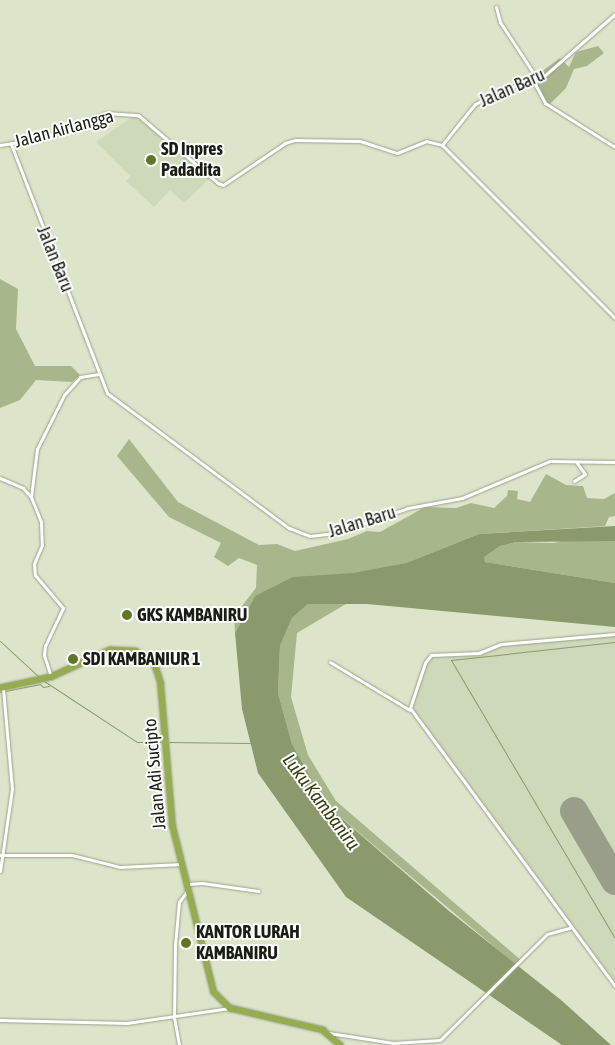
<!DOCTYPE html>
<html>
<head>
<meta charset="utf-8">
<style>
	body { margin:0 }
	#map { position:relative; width:615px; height:1045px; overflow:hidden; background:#dce5ca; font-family:"Asap Condensed",sans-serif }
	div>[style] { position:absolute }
	.built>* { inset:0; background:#ced9b9 }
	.green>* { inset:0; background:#a8b68c }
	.water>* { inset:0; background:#8b9a6c }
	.stream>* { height:1px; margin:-0.5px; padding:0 0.5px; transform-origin:0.5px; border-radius:0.5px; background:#8b9a6c }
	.runway>* { height:28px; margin:-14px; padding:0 14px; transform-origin:14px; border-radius:14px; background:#989e8a }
	.roads { filter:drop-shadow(0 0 1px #9ba38a) drop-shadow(0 0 1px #9ba38a) }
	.minor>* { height:3px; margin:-1.5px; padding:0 1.5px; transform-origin:1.5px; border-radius:1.5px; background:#fff }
	.trunk>* { height:5.5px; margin:-2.75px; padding:0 2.75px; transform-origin:2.75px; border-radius:2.75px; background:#96ac4e }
	.dots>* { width:14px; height:14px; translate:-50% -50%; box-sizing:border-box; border:2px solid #fff; border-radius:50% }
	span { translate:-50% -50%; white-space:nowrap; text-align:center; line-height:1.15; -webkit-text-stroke:4px #fff; paint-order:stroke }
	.street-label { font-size:18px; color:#191d13 }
	.poi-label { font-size:18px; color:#191d13; font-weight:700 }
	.left { translate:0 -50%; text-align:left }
	.water-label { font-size:19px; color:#34410c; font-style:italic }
</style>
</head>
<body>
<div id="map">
	<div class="built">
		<div style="clip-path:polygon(135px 115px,209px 179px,184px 203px,170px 190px,154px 207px,126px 181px,131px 177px,96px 142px)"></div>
		<div style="clip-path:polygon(611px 634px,615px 636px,615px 982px,412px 710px,412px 705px,429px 658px,479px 654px,500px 646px)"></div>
	</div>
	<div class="green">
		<div style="clip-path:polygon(598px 46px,604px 53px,587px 66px,574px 69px,566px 88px,549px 105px,544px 102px,533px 78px,560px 58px,569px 67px,576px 52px)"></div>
		<div style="clip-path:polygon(0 279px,18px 289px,16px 329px,35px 366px,71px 366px,80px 375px,72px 382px,36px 380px,20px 400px,0 408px)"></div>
		<div style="clip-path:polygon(129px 439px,178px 502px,259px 545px,277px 544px,295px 551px,348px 539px,367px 531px,380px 532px,425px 507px,456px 508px,471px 503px,494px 508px,507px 496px,508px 490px,518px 491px,517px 499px,530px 502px,546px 474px,566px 485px,583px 486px,587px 498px,604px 499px,615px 493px,615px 516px,609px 517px,605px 526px,479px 534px,406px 563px,255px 596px,235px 633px,234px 616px,256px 588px,257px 565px,239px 558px,228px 566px,214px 557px,221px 543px,169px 517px,117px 456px)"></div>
		<div style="clip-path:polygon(572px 539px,615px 541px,615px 583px,485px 562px,483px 557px,500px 546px,517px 542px,553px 543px)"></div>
		<div style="clip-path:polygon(308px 604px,346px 604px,297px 633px,291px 697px,308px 755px,336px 801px,522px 961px,516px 965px,326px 805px,292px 744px,278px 693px,280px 646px,292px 618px)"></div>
	</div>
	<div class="water">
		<div style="clip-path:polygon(615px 526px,615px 541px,517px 542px,500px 546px,484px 557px,485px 562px,615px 583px,615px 627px,367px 604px,308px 604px,292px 618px,280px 646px,278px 693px,292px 744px,326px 805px,449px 911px,561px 1000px,611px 1045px,562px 1045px,346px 897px,258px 773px,242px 709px,235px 633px,255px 596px,293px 577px,353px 573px,406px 563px,479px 534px)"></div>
	</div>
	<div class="stream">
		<div style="left:0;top:641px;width:53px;rotate:42.7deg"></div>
		<div style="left:615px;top:642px;width:165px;rotate:173.7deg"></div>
		<div style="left:451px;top:660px;width:323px;rotate:59.5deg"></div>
		<div style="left:44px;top:681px;width:111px;rotate:33.3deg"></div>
		<div style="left:137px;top:742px;width:25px"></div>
		<div style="left:0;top:692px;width:41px;rotate:-11.3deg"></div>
		<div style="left:40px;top:684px;width:4px;rotate:45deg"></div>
		<div style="left:43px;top:687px;width:6px;rotate:-9deg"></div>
		<div style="left:169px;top:742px;width:81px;rotate:0.7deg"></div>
		<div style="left:615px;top:769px;width:46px;rotate:90deg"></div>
	</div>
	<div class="runway">
		<div style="left:574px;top:811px;width:81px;rotate:59.6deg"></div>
	</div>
	<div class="roads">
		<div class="minor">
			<div style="left:496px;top:7px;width:16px;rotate:75deg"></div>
			<div style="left:500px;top:22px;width:69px;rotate:56.8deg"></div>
			<div style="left:615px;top:14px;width:96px;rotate:138.8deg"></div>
			<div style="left:543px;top:77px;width:48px;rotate:161.9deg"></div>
			<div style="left:497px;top:92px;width:25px;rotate:151deg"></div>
			<div style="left:475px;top:104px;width:53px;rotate:128.8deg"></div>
			<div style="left:442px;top:145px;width:245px;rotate:45deg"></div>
			<div style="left:534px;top:82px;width:24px;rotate:62deg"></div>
			<div style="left:545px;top:103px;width:83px;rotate:32.2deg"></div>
			<div style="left:11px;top:144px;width:267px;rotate:68.9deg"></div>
			<div style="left:107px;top:393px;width:227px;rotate:36.6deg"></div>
			<div style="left:289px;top:528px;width:22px;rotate:21deg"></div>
			<div style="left:310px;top:536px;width:25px;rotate:-7deg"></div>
			<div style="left:335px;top:533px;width:77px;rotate:-18.9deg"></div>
			<div style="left:408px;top:508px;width:55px;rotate:-10.5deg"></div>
			<div style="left:462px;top:498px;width:95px;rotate:-22.8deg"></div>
			<div style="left:550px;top:461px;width:65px;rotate:0.9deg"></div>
			<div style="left:0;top:145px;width:44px;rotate:-9.2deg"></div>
			<div style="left:43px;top:138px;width:69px;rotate:-21.3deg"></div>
			<div style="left:107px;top:113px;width:31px;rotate:4deg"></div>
			<div style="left:138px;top:115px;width:105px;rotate:40.4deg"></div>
			<div style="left:218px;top:183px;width:5px;rotate:22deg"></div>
			<div style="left:223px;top:185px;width:75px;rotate:-34.1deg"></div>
			<div style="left:285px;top:143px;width:10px;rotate:-17deg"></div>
			<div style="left:295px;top:140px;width:65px;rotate:0.9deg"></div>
			<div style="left:360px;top:141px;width:39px;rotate:18deg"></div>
			<div style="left:397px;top:153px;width:31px;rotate:-22deg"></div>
			<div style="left:426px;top:141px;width:16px;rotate:14deg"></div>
			<div style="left:0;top:478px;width:25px;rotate:23deg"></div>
			<div style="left:23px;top:488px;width:12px;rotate:48deg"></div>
			<div style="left:31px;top:497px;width:27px;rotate:68deg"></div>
			<div style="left:41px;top:522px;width:23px;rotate:88deg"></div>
			<div style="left:42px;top:545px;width:21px;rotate:113deg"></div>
			<div style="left:34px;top:564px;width:11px;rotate:85deg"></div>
			<div style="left:35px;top:575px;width:43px;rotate:49.7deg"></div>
			<div style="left:63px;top:608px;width:42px;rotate:115.3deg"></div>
			<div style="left:45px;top:646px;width:9px;rotate:96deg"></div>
			<div style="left:44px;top:655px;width:23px;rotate:72deg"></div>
			<div style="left:574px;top:481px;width:13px;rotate:-32deg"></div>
			<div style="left:585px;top:474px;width:14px;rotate:-126deg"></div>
			<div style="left:31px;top:497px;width:48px;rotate:-82.9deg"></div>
			<div style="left:37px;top:449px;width:60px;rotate:-63.4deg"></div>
			<div style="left:64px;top:395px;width:24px;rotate:-48deg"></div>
			<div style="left:80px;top:377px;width:19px;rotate:-9deg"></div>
			<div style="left:615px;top:634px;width:114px;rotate:175deg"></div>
			<div style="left:501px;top:644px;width:24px;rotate:158deg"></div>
			<div style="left:479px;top:653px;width:48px;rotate:177.6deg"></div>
			<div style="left:431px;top:655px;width:10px;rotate:127deg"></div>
			<div style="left:425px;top:663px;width:47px;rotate:108.4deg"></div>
			<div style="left:410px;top:708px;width:345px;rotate:53.6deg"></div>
			<div style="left:330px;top:662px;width:93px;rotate:31deg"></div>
			<div style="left:0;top:855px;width:72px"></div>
			<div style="left:72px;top:855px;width:49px;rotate:14deg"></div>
			<div style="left:120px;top:867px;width:62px;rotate:-2.8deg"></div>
			<div style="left:0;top:871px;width:83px;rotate:-81.7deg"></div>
			<div style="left:12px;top:789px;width:101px;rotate:-95.1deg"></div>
			<div style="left:188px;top:884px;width:14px;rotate:-4deg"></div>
			<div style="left:202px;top:883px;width:57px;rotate:8.1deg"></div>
			<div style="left:0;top:1020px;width:127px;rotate:1.4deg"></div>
			<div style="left:127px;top:1023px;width:104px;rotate:-8.3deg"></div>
			<div style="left:329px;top:1033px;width:65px;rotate:8.9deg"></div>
			<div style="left:393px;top:1043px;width:47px;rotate:-3.7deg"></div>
			<div style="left:440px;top:1040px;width:151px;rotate:-44.7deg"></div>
			<div style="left:547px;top:934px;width:23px;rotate:-15deg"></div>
			<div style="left:179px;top:1045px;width:27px;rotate:-100deg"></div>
			<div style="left:174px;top:1018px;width:73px;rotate:-89.2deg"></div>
			<div style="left:175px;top:945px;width:43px;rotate:-84.7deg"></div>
			<div style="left:179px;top:902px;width:15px;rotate:-53deg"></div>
		</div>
		<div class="trunk">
			<div style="left:0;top:688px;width:52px;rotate:-12.2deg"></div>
			<div style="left:51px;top:677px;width:65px;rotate:-24.6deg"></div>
			<div style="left:110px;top:650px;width:25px;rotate:2deg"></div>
			<div style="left:135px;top:651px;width:21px;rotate:28deg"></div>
			<div style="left:154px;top:661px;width:23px;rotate:72deg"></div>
			<div style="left:161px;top:683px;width:144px;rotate:85.2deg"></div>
			<div style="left:173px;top:826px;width:171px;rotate:76.1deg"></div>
			<div style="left:214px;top:992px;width:23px;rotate:45deg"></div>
			<div style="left:230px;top:1008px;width:96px;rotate:13.3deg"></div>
			<div style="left:323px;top:1030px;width:23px;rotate:41deg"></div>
		</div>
	</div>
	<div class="dots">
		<div style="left:151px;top:160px;background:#617728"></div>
		<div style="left:127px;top:615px;background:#617728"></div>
		<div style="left:73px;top:659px;background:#617728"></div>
		<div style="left:186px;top:943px;background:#617728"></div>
	</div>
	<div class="street-label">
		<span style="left:512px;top:88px;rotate:-24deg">Jalan Baru</span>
		<span style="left:64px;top:129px;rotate:-15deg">Jalan Airlangga</span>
		<span style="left:55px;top:259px;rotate:68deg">Jalan Baru</span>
		<span style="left:362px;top:522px;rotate:-17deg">Jalan Baru</span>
		<span style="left:155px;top:774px;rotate:-95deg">Jalan Adi Sucipto</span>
	</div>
	<div class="poi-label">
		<span class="left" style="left:161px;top:160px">SD Inpres<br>Padadita</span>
		<span class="left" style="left:137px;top:615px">GKS KAMBANIRU</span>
		<span class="left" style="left:83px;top:659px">SDI KAMBANIUR 1</span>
		<span class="left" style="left:196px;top:943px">KANTOR LURAH<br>KAMBANIRU</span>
	</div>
	<div class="water-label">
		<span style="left:321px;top:802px;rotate:53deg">Luku Kambaniru</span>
	</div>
</div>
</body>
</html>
